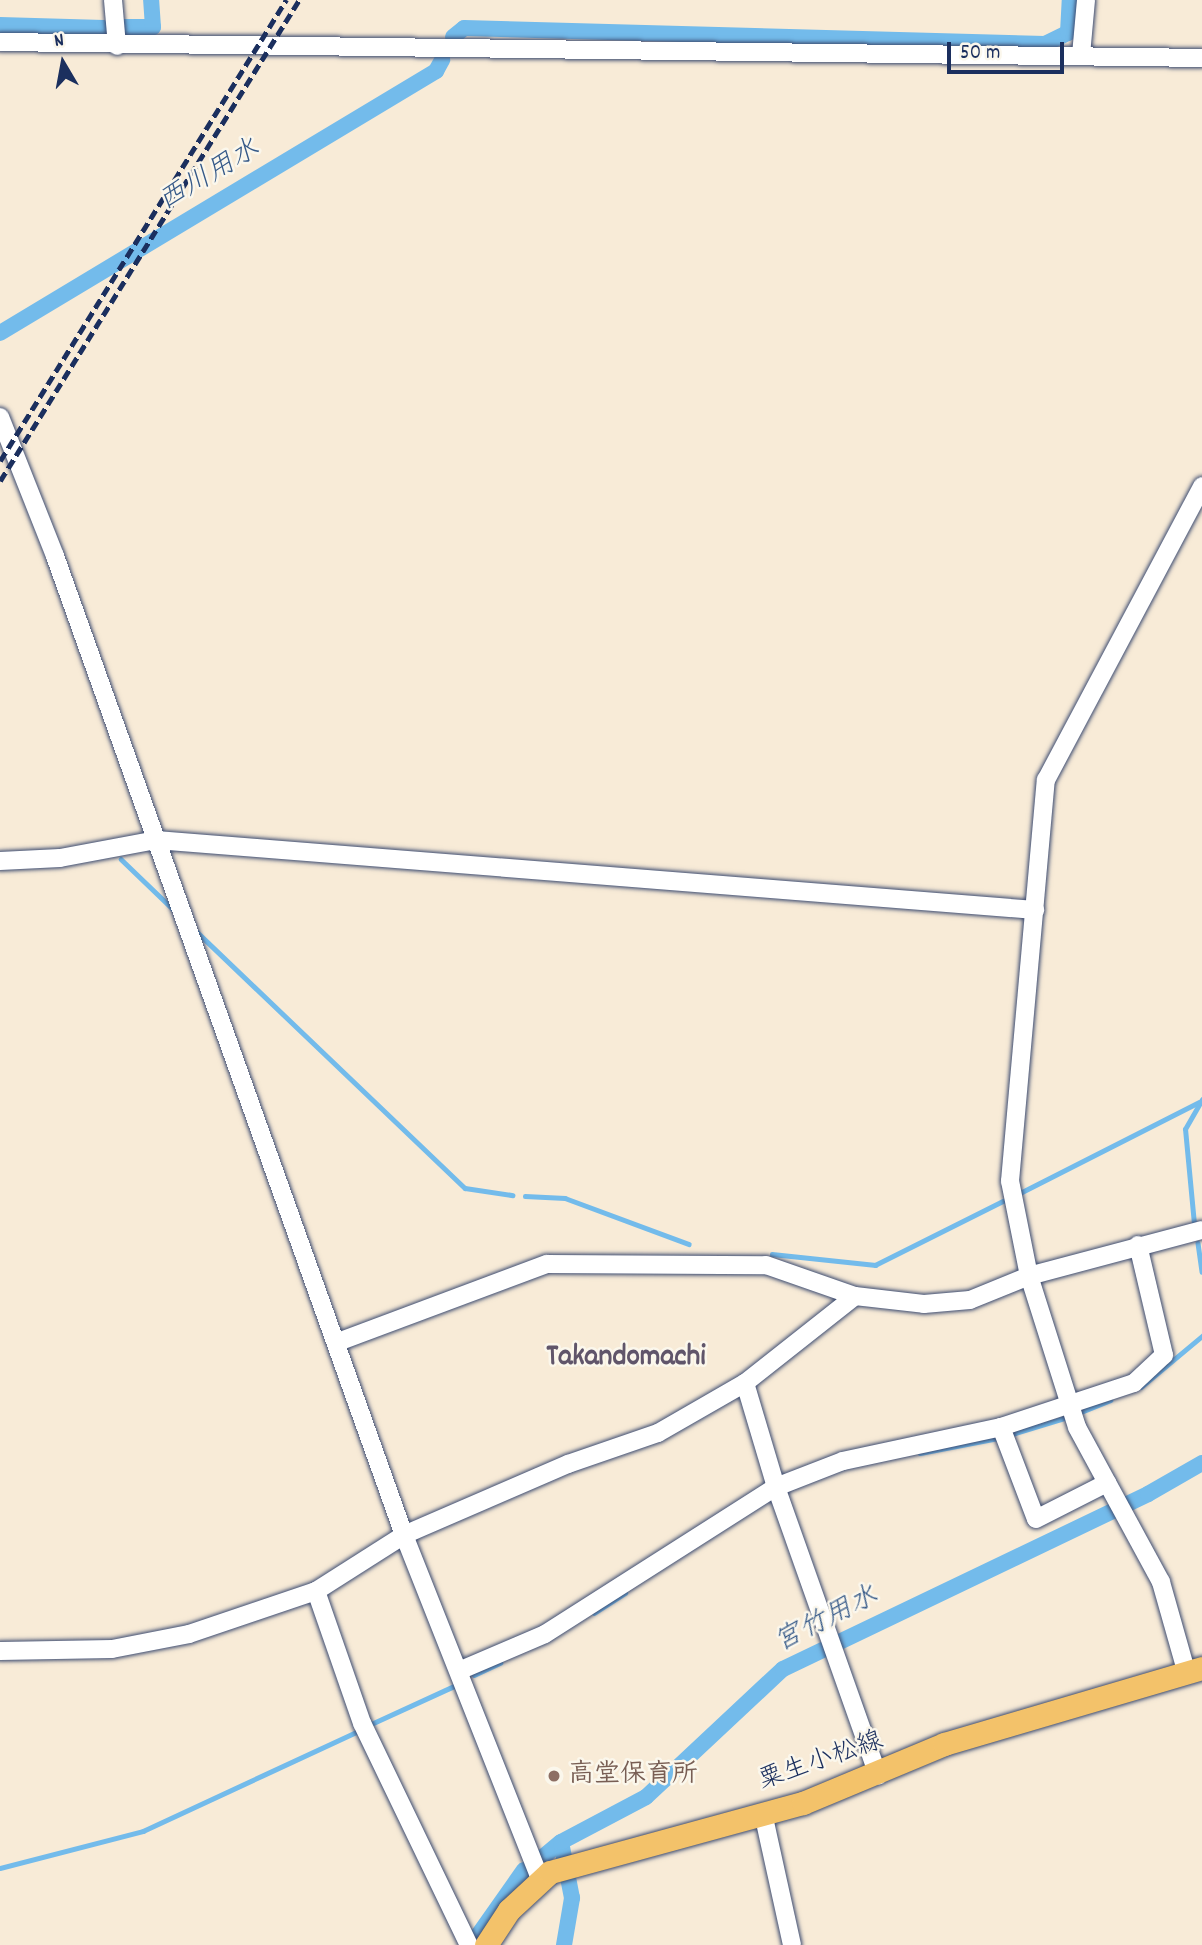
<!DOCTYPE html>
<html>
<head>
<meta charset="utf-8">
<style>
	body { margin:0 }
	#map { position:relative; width:1202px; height:1945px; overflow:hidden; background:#f8ebd7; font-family:Dekko,"Klee One",sans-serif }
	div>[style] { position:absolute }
	.stream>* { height:4.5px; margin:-2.25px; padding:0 2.25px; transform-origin:2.25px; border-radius:2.25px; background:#73bbeb }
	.canal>* { height:16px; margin:-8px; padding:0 8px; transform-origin:8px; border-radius:8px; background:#73bbeb }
	.roads { filter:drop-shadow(0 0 2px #3c4b70) drop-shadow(0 0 2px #3c4b70) }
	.minor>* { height:18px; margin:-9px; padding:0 9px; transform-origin:9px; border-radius:9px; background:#fff }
	.major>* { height:23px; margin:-11.5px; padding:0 11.5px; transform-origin:11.5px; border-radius:11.5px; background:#f3c26a }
	.rail>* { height:4.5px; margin-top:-2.25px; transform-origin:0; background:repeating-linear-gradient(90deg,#1b2f5e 0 10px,transparent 0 15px) }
	.dots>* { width:19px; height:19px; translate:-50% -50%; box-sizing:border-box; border:4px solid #fbf7ec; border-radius:50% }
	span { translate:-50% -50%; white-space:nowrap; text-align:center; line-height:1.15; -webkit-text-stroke:5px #fbf7ec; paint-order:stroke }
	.street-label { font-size:26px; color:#1b2f5e }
	.education-label { font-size:26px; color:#785e54; font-weight:700 }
	.left { translate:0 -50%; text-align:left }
	.water-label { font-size:28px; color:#355988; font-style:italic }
	.quarter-label { font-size:30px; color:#60556a; font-weight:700 }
	.north { position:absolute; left:28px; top:28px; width:70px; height:70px; -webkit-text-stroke:5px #fbf7ec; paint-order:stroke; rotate:350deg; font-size:19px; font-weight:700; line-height:28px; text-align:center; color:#1b2f5e }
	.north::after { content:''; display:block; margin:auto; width:24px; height:32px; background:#1b2f5e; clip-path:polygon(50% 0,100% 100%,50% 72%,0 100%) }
	.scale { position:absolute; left:947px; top:42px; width:117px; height:32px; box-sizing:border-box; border:4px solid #1b2f5e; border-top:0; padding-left:9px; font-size:21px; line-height:24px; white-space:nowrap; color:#1b2f5e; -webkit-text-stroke:5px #fbf7ec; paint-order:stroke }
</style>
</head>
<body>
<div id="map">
	<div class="stream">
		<div style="left:121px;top:859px;width:72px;rotate:43.9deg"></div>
		<div style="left:196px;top:931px;width:372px;rotate:43.7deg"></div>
		<div style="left:465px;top:1188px;width:48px;rotate:8.5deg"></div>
		<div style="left:1020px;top:1193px;width:201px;rotate:-26.9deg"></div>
		<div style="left:525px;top:1196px;width:40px;rotate:2.9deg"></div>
		<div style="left:565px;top:1198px;width:132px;rotate:20.4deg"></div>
		<div style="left:1194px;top:1224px;width:95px;rotate:-95.4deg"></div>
		<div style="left:1185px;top:1129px;width:34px;rotate:-60deg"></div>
		<div style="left:1198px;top:1243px;width:29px;rotate:82deg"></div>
		<div style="left:772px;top:1254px;width:104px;rotate:6.1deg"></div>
		<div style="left:875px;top:1265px;width:143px;rotate:-26.6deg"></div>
		<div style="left:1141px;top:1387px;width:80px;rotate:-39.9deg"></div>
		<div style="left:1076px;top:1414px;width:37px;rotate:-22deg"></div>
		<div style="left:1009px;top:1435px;width:59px;rotate:-16.9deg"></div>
		<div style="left:920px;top:1453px;width:79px;rotate:-10.9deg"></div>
		<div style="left:594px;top:1613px;width:37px;rotate:-33deg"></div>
		<div style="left:474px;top:1675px;width:29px;rotate:-25deg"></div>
		<div style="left:369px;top:1725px;width:94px;rotate:-24.6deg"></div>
		<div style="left:0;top:1868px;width:148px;rotate:-14.5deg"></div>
		<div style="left:143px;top:1831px;width:237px;rotate:-24.9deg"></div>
	</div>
	<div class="canal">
		<div style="left:0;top:25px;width:104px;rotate:1.7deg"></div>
		<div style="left:123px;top:27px;width:30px"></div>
		<div style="left:153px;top:27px;width:27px;rotate:-94deg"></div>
		<div style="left:453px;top:37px;width:14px;rotate:-39deg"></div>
		<div style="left:464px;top:28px;width:581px;rotate:1.58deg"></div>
		<div style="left:1045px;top:44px;width:25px;rotate:-26deg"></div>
		<div style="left:1068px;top:33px;width:33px;rotate:-87deg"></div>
		<div style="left:0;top:333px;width:509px;rotate:-31deg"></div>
		<div style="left:436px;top:71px;width:13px;rotate:-61deg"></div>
		<div style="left:543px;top:1857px;width:23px;rotate:-40deg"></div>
		<div style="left:476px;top:1938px;width:83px;rotate:-54.8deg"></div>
		<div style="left:564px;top:1945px;width:48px;rotate:-80.3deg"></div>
		<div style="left:572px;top:1898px;width:57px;rotate:-101.1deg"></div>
		<div style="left:561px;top:1842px;width:96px;rotate:-27.9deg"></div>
		<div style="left:646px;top:1797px;width:187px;rotate:-43.1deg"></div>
		<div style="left:783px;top:1669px;width:405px;rotate:-25.6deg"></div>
		<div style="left:1148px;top:1494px;width:62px;rotate:-29.9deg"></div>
	</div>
	<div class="roads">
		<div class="minor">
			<div style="left:113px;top:0;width:46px;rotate:85deg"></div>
			<div style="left:0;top:42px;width:1202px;rotate:0.76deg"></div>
			<div style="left:1081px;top:55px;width:55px;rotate:-84.8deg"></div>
			<div style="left:0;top:417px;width:149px;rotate:68.4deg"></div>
			<div style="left:55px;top:556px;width:1039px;rotate:70.38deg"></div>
			<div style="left:404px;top:1535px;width:369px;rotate:68.4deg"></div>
			<div style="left:0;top:861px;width:60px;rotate:-2.9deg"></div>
			<div style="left:60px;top:858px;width:98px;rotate:-10.6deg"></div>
			<div style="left:156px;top:840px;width:882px;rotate:4.55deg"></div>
			<div style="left:338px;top:1342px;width:223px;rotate:-20.5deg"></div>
			<div style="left:547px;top:1264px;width:219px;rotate:0.3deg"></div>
			<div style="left:766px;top:1265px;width:94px;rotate:19.2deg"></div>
			<div style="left:855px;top:1296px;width:69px;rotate:6.6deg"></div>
			<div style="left:924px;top:1304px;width:46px;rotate:-5deg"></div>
			<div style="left:970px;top:1300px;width:64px;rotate:-22.1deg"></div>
			<div style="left:1029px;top:1276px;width:179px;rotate:-14.9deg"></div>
			<div style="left:745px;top:1383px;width:109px;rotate:73.4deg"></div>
			<div style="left:776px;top:1487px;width:306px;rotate:70.5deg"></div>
			<div style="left:1001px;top:1427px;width:98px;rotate:69.2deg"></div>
			<div style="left:1036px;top:1519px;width:80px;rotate:-26.9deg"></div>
			<div style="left:316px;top:1591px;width:140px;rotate:70.8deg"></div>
			<div style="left:362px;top:1723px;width:246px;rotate:64.3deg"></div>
			<div style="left:0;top:1651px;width:112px;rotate:-1deg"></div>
			<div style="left:112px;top:1649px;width:78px;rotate:-11deg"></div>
			<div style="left:189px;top:1634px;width:134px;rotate:-18.7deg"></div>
			<div style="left:316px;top:1591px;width:104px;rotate:-32.5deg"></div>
			<div style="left:404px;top:1535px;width:179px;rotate:-23.4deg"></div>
			<div style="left:568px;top:1464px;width:95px;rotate:-19deg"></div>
			<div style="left:658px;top:1433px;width:100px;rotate:-29.9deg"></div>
			<div style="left:745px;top:1383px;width:140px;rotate:-38.3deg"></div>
			<div style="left:461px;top:1670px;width:91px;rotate:-23.2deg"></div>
			<div style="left:545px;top:1634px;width:274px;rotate:-32.5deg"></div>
			<div style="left:776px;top:1487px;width:72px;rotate:-21.2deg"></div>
			<div style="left:843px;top:1461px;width:162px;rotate:-12.1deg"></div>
			<div style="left:1001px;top:1427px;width:140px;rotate:-18.3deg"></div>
			<div style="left:1134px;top:1383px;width:41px;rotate:-43deg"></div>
			<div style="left:1164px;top:1355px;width:113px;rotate:-103.3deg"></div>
			<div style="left:1187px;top:1674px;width:96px;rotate:-105.8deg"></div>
			<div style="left:1161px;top:1582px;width:176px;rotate:-118.5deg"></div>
			<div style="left:1077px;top:1427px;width:158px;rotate:-107.6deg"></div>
			<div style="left:1029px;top:1276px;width:97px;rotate:-101.3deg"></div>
			<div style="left:1010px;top:1181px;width:403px;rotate:-84.9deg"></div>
			<div style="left:1046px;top:780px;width:333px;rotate:-62deg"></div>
			<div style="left:763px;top:1813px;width:135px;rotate:77.6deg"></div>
		</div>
		<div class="major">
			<div style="left:486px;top:1945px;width:42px;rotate:-56.7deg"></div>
			<div style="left:509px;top:1910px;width:56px;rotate:-42.8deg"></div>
			<div style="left:550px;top:1872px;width:262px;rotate:-15.3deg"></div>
			<div style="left:803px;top:1803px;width:153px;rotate:-22.7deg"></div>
			<div style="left:944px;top:1744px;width:269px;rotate:-16.4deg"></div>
		</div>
	</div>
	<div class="rail">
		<div style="left:0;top:461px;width:543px;rotate:-58.18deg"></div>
		<div style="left:0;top:481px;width:566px;rotate:-58.13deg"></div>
	</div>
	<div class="dots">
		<div style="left:554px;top:1776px;background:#8d6e63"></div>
	</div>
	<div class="street-label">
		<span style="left:821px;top:1762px;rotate:-19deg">粟生小松線</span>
	</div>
	<div class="education-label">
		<span class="left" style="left:568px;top:1776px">高堂保育所</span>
	</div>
	<div class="water-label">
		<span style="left:210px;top:177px;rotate:-31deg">西川用水</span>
		<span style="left:827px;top:1621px;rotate:-27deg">宮竹用水</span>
	</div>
	<div class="quarter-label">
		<span style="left:626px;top:1359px">Takandomachi</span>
	</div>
	<div class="north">N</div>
	<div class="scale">50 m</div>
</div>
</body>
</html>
